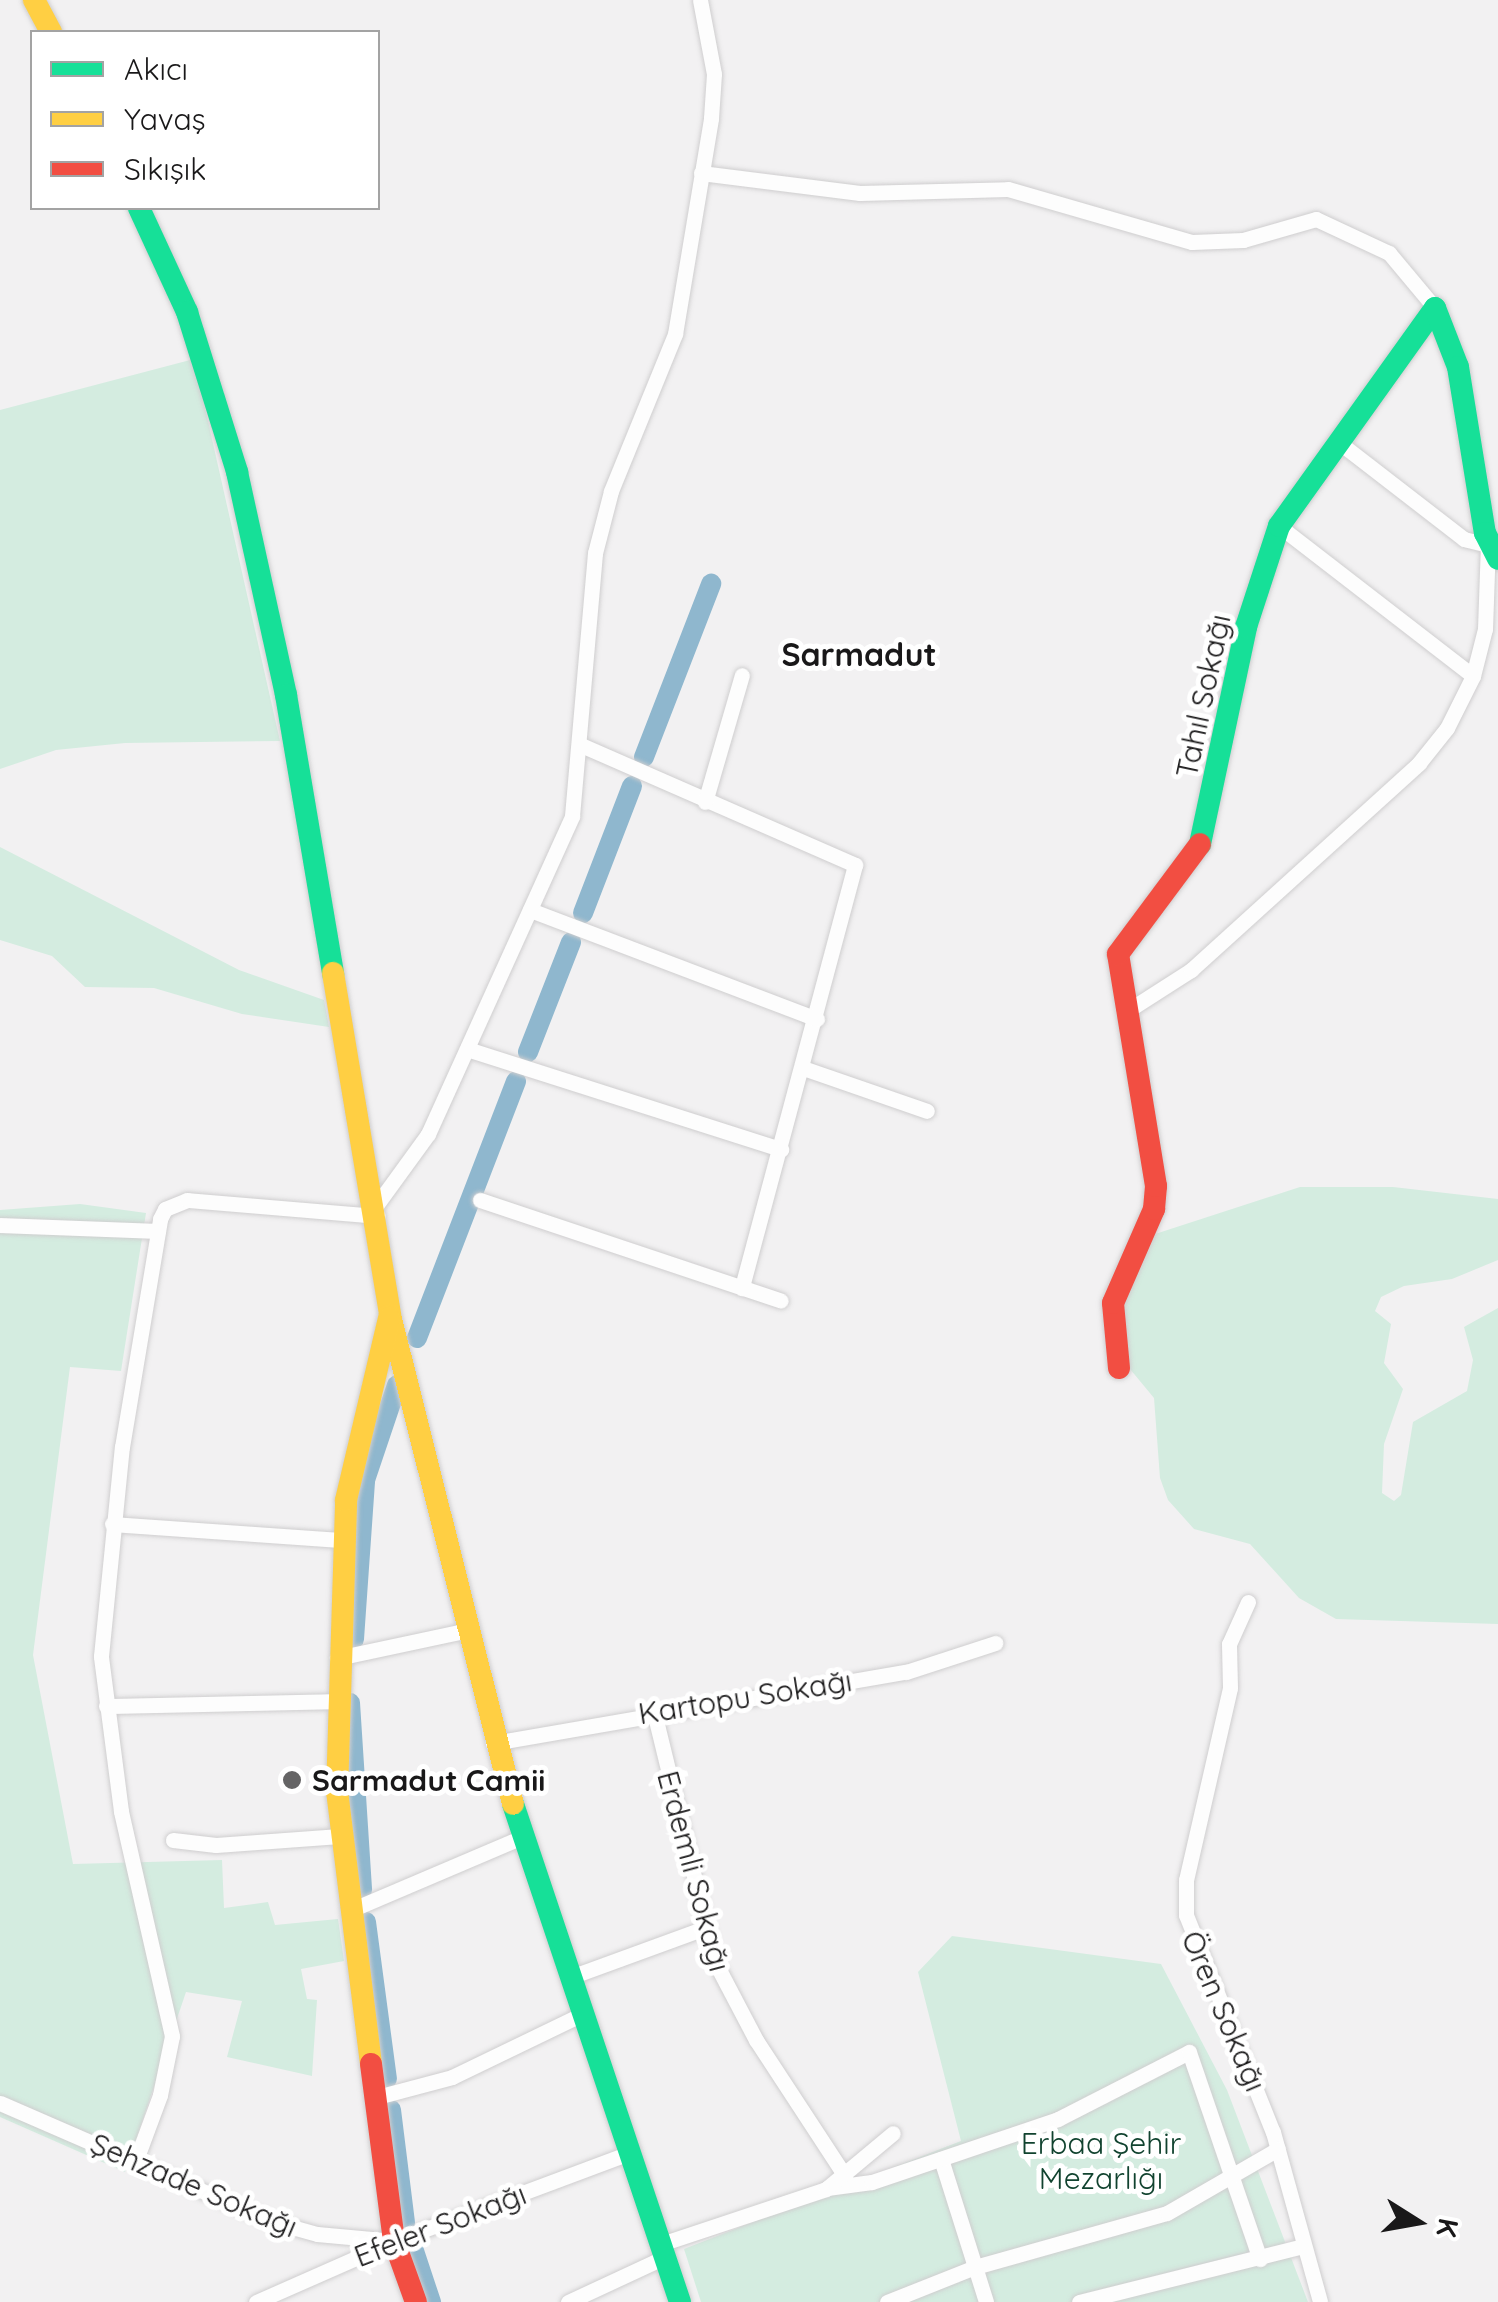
<!DOCTYPE html>
<html>
<head>
<meta charset="utf-8">
<style>
	body { margin:0 }
	#map { position:relative; width:1498px; height:2302px; overflow:hidden; background:#f2f1f2; font-family:Quicksand,sans-serif }
	div>[style] { position:absolute }
	.green>* { inset:0; background:#d4ece0 }
	.canal>* { height:20px; margin:-10px; padding:0 10px; transform-origin:10px; border-radius:10px; background:#8fb7ce }
	.roads { filter:drop-shadow(0 0 2px #cfcecf) drop-shadow(0 0 2px #cfcecf) }
	.street>* { height:15px; margin:-7.5px; padding:0 7.5px; transform-origin:7.5px; border-radius:7.5px; background:#fdfdfd }
	.fast>* { height:22px; margin:-11px; padding:0 11px; transform-origin:11px; border-radius:11px; background:#16e098 }
	.slow>* { height:22px; margin:-11px; padding:0 11px; transform-origin:11px; border-radius:11px; background:#ffcf43 }
	.jam>* { height:22px; margin:-11px; padding:0 11px; transform-origin:11px; border-radius:11px; background:#f24e42 }
	.dots>* { width:28px; height:28px; translate:-50% -50%; box-sizing:border-box; border:5px solid #fff; border-radius:50% }
	span { translate:-50% -50%; white-space:nowrap; text-align:center; line-height:1.15; -webkit-text-stroke:10px #fff; paint-order:stroke }
	.street-label { font-size:30px; color:#191819 }
	.poi-label { font-size:30px; color:#191819; font-weight:700 }
	.left { translate:0 -50%; text-align:left }
	.park-label { font-size:30px; color:#11432f }
	.neighbourhood-label { font-size:32px; color:#191819; font-weight:700 }
	.legend { position:absolute; left:30px; top:30px; width:350px; height:180px; box-sizing:border-box; background:#fff; border:2px solid #a3a3a3; margin:0; padding:12px 18px; list-style:none; font-size:30px; color:#191819 }
	.legend li { display:flex; align-items:center; gap:20px; height:50px }
	.legend b { width:50px; border:2px solid #a3a3a3 }
	.north { position:absolute; left:1368px; top:2172px; width:100px; height:100px; -webkit-text-stroke:8px #fff; paint-order:stroke; rotate:101deg; font-size:28px; font-weight:700; line-height:40px; text-align:center; color:#191819 }
	.north::after { content:''; display:block; margin:auto; width:35px; height:45px; background:#191819; clip-path:polygon(50% 0,100% 100%,50% 72%,0 100%) }
</style>
</head>
<body>
<div id="map">
	<div class="green">
		<div style="clip-path:polygon(194px 359px,280px 741px,125px 743px,56px 750px,0 769px,0 410px)"></div>
		<div style="clip-path:polygon(0 847px,239px 970px,324px 1000px,329px 1027px,242px 1014px,154px 988px,85px 987px,52px 956px,0 940px)"></div>
		<div style="clip-path:polygon(1300px 1187px,1393px 1187px,1498px 1199px,1498px 1260px,1452px 1279px,1404px 1286px,1381px 1297px,1375px 1311px,1391px 1324px,1384px 1363px,1403px 1389px,1384px 1444px,1382px 1493px,1394px 1501px,1401px 1495px,1413px 1422px,1467px 1391px,1473px 1360px,1464px 1327px,1498px 1308px,1498px 1624px,1336px 1619px,1299px 1598px,1250px 1544px,1194px 1529px,1168px 1500px,1160px 1478px,1154px 1398px,1130px 1369px,1122px 1344px,1119px 1311px,1149px 1236px)"></div>
		<div style="clip-path:polygon(80px 1204px,146px 1213px,121px 1371px,70px 1367px,33px 1655px,73px 1864px,222px 1860px,224px 1908px,268px 1902px,275px 1925px,338px 1919px,344px 1961px,301px 1969px,307px 1999px,317px 2000px,312px 2076px,227px 2057px,242px 2001px,186px 1992px,125px 2172px,0 2117px,0 1210px)"></div>
		<div style="clip-path:polygon(952px 1936px,1161px 1964px,1227px 2090px,1308px 2302px,701px 2302px,684px 2249px,961px 2141px,918px 1972px)"></div>
	</div>
	<div class="canal">
		<div style="left:644px;top:757px;width:186px;rotate:-68.8deg"></div>
		<div style="left:583px;top:913px;width:136px;rotate:-68.9deg"></div>
		<div style="left:528px;top:1052px;width:118px;rotate:-68.6deg"></div>
		<div style="left:417px;top:1338px;width:275px;rotate:-68.9deg"></div>
		<div style="left:354px;top:1639px;width:159px;rotate:-86deg"></div>
		<div style="left:365px;top:1480px;width:100px;rotate:-71.4deg"></div>
		<div style="left:350px;top:1703px;width:187px;rotate:86.3deg"></div>
		<div style="left:366px;top:1922px;width:158px;rotate:82.4deg"></div>
		<div style="left:391px;top:2110px;width:114px;rotate:82.9deg"></div>
		<div style="left:414px;top:2251px;width:54px;rotate:71.6deg"></div>
	</div>
	<div class="roads">
		<div class="street">
			<div style="left:701px;top:173px;width:160px;rotate:7.2deg"></div>
			<div style="left:860px;top:193px;width:148px;rotate:-1.5deg"></div>
			<div style="left:1008px;top:189px;width:191px;rotate:16.1deg"></div>
			<div style="left:1192px;top:242px;width:51px;rotate:-2.2deg"></div>
			<div style="left:1243px;top:240px;width:76px;rotate:-16deg"></div>
			<div style="left:1316px;top:219px;width:81px;rotate:25deg"></div>
			<div style="left:1389px;top:253px;width:72px;rotate:50.1deg"></div>
			<div style="left:1279px;top:526px;width:245px;rotate:37.7deg"></div>
			<div style="left:583px;top:746px;width:297px;rotate:23.6deg"></div>
			<div style="left:855px;top:865px;width:438px;rotate:105deg"></div>
			<div style="left:705px;top:802px;width:132px;rotate:-73.8deg"></div>
			<div style="left:530px;top:910px;width:307px;rotate:20.8deg"></div>
			<div style="left:1124px;top:1013px;width:80px;rotate:-32.7deg"></div>
			<div style="left:1191px;top:970px;width:308px;rotate:-42.2deg"></div>
			<div style="left:1419px;top:763px;width:45px;rotate:-51.3deg"></div>
			<div style="left:1447px;top:728px;width:58px;rotate:-63.4deg"></div>
			<div style="left:1473px;top:676px;width:49px;rotate:-75.7deg"></div>
			<div style="left:1485px;top:629px;width:84px;rotate:-88deg"></div>
			<div style="left:1488px;top:545px;width:25px;rotate:-166deg"></div>
			<div style="left:1464px;top:539px;width:162px;rotate:-142.3deg"></div>
			<div style="left:467px;top:1049px;width:330px;rotate:17.7deg"></div>
			<div style="left:803px;top:1068px;width:131px;rotate:19.1deg"></div>
			<div style="left:480px;top:1200px;width:317px;rotate:18.5deg"></div>
			<div style="left:375px;top:1207px;width:90px;rotate:-54deg"></div>
			<div style="left:428px;top:1134px;width:349px;rotate:-65.6deg"></div>
			<div style="left:572px;top:816px;width:264px;rotate:-85deg"></div>
			<div style="left:595px;top:553px;width:64px;rotate:-75.5deg"></div>
			<div style="left:611px;top:491px;width:170px;rotate:-67.8deg"></div>
			<div style="left:675px;top:334px;width:219px;rotate:-80.5deg"></div>
			<div style="left:711px;top:118px;width:44px;rotate:-86.1deg"></div>
			<div style="left:714px;top:74px;width:75px;rotate:-100.7deg"></div>
			<div style="left:0;top:1225px;width:158px;rotate:2.2deg"></div>
			<div style="left:112px;top:1524px;width:232px;rotate:4deg"></div>
			<div style="left:1248px;top:1602px;width:46px;rotate:114.3deg"></div>
			<div style="left:1229px;top:1644px;width:44px;rotate:88.7deg"></div>
			<div style="left:1230px;top:1688px;width:197px;rotate:102.9deg"></div>
			<div style="left:1186px;top:1880px;width:35px;rotate:90deg"></div>
			<div style="left:1186px;top:1915px;width:234px;rotate:68.2deg"></div>
			<div style="left:1273px;top:2132px;width:176px;rotate:74.5deg"></div>
			<div style="left:337px;top:1658px;width:130px;rotate:-12deg"></div>
			<div style="left:106px;top:1706px;width:230px;rotate:-1.2deg"></div>
			<div style="left:654px;top:1712px;width:257px;rotate:76.3deg"></div>
			<div style="left:715px;top:1962px;width:88px;rotate:62.3deg"></div>
			<div style="left:756px;top:2040px;width:163px;rotate:56.8deg"></div>
			<div style="left:493px;top:1743px;width:419px;rotate:-9.8deg"></div>
			<div style="left:906px;top:1672px;width:94px;rotate:-18deg"></div>
			<div style="left:173px;top:1840px;width:43px;rotate:6.6deg"></div>
			<div style="left:216px;top:1845px;width:124px;rotate:-4.2deg"></div>
			<div style="left:351px;top:1910px;width:186px;rotate:-23.1deg"></div>
			<div style="left:568px;top:1978px;width:146px;rotate:-20.1deg"></div>
			<div style="left:377px;top:2097px;width:78px;rotate:-14.9deg"></div>
			<div style="left:452px;top:2077px;width:142px;rotate:-25.8deg"></div>
			<div style="left:0;top:2103px;width:299px;rotate:23.5deg"></div>
			<div style="left:274px;top:2222px;width:45px;rotate:15.6deg"></div>
			<div style="left:317px;top:2234px;width:77px;rotate:5.2deg"></div>
			<div style="left:941px;top:2159px;width:150px;rotate:72.5deg"></div>
			<div style="left:136px;top:2160px;width:69px;rotate:-69.7deg"></div>
			<div style="left:160px;top:2095px;width:60px;rotate:-78.5deg"></div>
			<div style="left:172px;top:2036px;width:231px;rotate:-102.8deg"></div>
			<div style="left:121px;top:1811px;width:156px;rotate:-97.4deg"></div>
			<div style="left:101px;top:1656px;width:210px;rotate:-84.3deg"></div>
			<div style="left:122px;top:1447px;width:231px;rotate:-80.5deg"></div>
			<div style="left:160px;top:1219px;width:11px;rotate:-63deg"></div>
			<div style="left:165px;top:1209px;width:24px;rotate:-22deg"></div>
			<div style="left:187px;top:1200px;width:191px;rotate:4.8deg"></div>
			<div style="left:827px;top:2188px;width:45px;rotate:-7.6deg"></div>
			<div style="left:872px;top:2182px;width:196px;rotate:-18.7deg"></div>
			<div style="left:1058px;top:2119px;width:147px;rotate:-27.1deg"></div>
			<div style="left:1189px;top:2052px;width:219px;rotate:71.1deg"></div>
			<div style="left:658px;top:2245px;width:177px;rotate:-18.4deg"></div>
			<div style="left:826px;top:2189px;width:87px;rotate:-39.9deg"></div>
			<div style="left:256px;top:2302px;width:151px;rotate:-23.8deg"></div>
			<div style="left:394px;top:2241px;width:249px;rotate:-20.5deg"></div>
			<div style="left:568px;top:2302px;width:105px;rotate:-24.9deg"></div>
			<div style="left:887px;top:2302px;width:95px;rotate:-21.7deg"></div>
			<div style="left:975px;top:2267px;width:199px;rotate:-15.7deg"></div>
			<div style="left:1167px;top:2213px;width:128px;rotate:-30deg"></div>
			<div style="left:1079px;top:2302px;width:228px;rotate:-14deg"></div>
		</div>
		<div class="fast">
			<div style="left:139px;top:208px;width:115px;rotate:65.2deg"></div>
			<div style="left:187px;top:312px;width:168px;rotate:72.6deg"></div>
			<div style="left:237px;top:472px;width:228px;rotate:77.6deg"></div>
			<div style="left:286px;top:695px;width:282px;rotate:80.4deg"></div>
			<div style="left:1200px;top:844px;width:222px;rotate:-78deg"></div>
			<div style="left:1246px;top:627px;width:106px;rotate:-71.9deg"></div>
			<div style="left:1279px;top:526px;width:268px;rotate:-54.4deg"></div>
			<div style="left:1435px;top:308px;width:63px;rotate:68.7deg"></div>
			<div style="left:1458px;top:367px;width:168px;rotate:80.8deg"></div>
			<div style="left:1485px;top:533px;width:29px;rotate:63deg"></div>
			<div style="left:513px;top:1804px;width:525px;rotate:71.46deg"></div>
		</div>
		<div class="slow">
			<div style="left:34px;top:0;width:36px;rotate:62deg"></div>
			<div style="left:333px;top:973px;width:347px;rotate:80.5deg"></div>
			<div style="left:390px;top:1315px;width:504px;rotate:75.88deg"></div>
			<div style="left:371px;top:2064px;width:274px;rotate:-97.1deg"></div>
			<div style="left:337px;top:1792px;width:292px;rotate:-88.2deg"></div>
			<div style="left:346px;top:1500px;width:187px;rotate:-76.7deg"></div>
		</div>
		<div class="jam">
			<div style="left:1119px;top:1368px;width:65px;rotate:-95.3deg"></div>
			<div style="left:1113px;top:1303px;width:103px;rotate:-66.4deg"></div>
			<div style="left:1154px;top:1209px;width:23px;rotate:-85deg"></div>
			<div style="left:1156px;top:1186px;width:235px;rotate:-99.3deg"></div>
			<div style="left:1118px;top:954px;width:137px;rotate:-53.3deg"></div>
			<div style="left:371px;top:2064px;width:178px;rotate:82.6deg"></div>
			<div style="left:394px;top:2241px;width:65px;rotate:70.2deg"></div>
		</div>
	</div>
	<div class="dots">
		<div style="left:292px;top:1780px;background:#656465"></div>
	</div>
	<div class="street-label">
		<span style="left:1203px;top:696px;rotate:-78deg">Tahıl Sokağı</span>
		<span style="left:745px;top:1697px;rotate:-9deg">Kartopu Sokağı</span>
		<span style="left:694px;top:1871px;rotate:75deg">Erdemli Sokağı</span>
		<span style="left:1224px;top:2011px;rotate:67deg">Ören Sokağı</span>
		<span style="left:194px;top:2185px;rotate:23deg">Şehzade Sokağı</span>
		<span style="left:440px;top:2225px;rotate:-21deg">Efeler Sokağı</span>
	</div>
	<div class="poi-label">
		<span class="left" style="left:312px;top:1780px">Sarmadut Camii</span>
	</div>
	<div class="park-label">
		<span style="left:1101px;top:2160px">Erbaa Şehir<br>Mezarlığı</span>
	</div>
	<div class="neighbourhood-label">
		<span style="left:859px;top:654px">Sarmadut</span>
	</div>
	<ul class="legend">
	<li><b style="height:12px;background:#16e098"></b>Akıcı</li>
	<li><b style="height:12px;background:#ffcf43"></b>Yavaş</li>
	<li><b style="height:12px;background:#f24e42"></b>Sıkışık</li>
	</ul>
	<div class="north">K</div>
</div>
</body>
</html>
